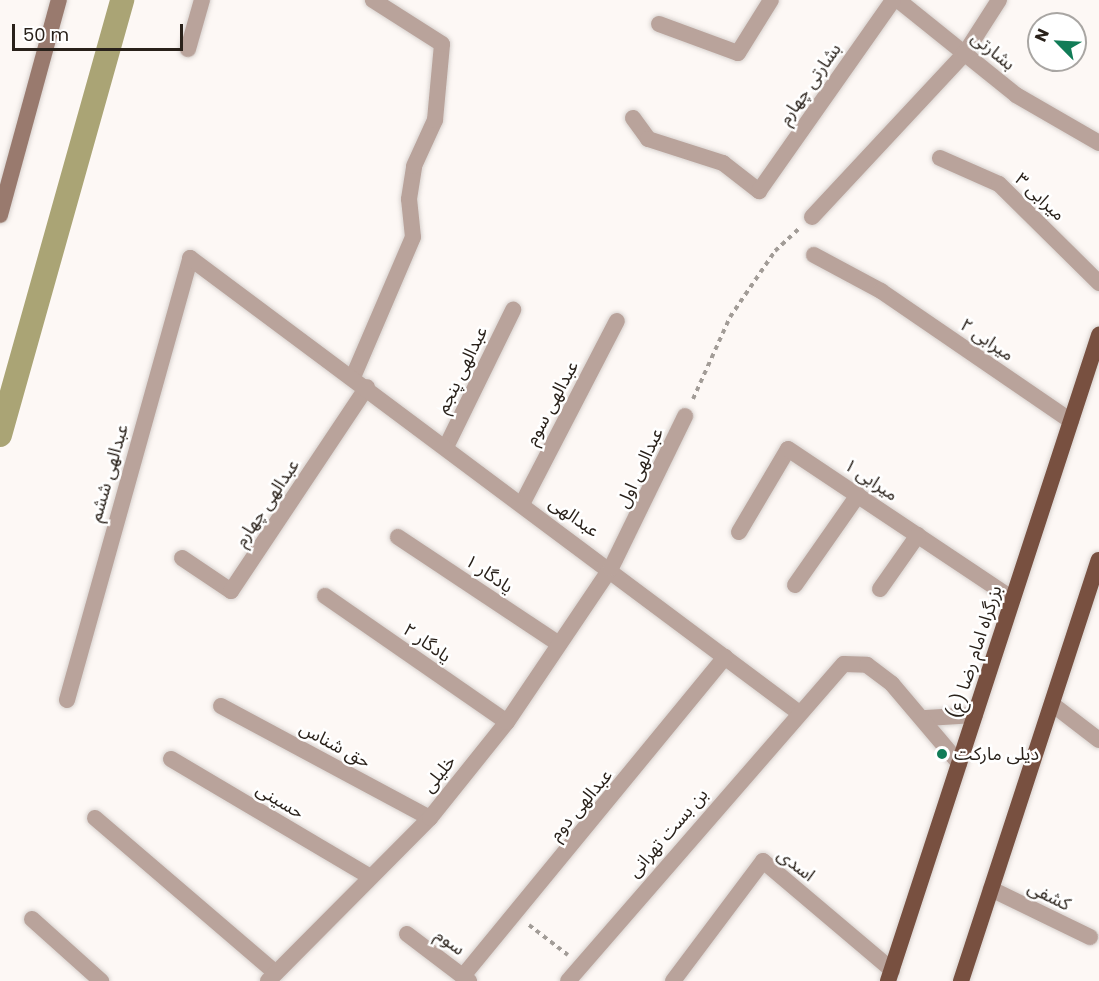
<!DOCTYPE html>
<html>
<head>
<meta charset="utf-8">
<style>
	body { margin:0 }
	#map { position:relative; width:1099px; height:981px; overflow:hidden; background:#fdf8f5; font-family:Poppins,"Noto Sans Arabic",sans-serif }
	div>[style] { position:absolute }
	.canal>* { height:24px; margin:-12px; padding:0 12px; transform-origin:12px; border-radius:12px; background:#aaa475 }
	.path>* { height:4px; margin-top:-2px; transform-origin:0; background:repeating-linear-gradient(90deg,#a29c97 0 4.5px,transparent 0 9px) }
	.roads { filter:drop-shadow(0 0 2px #d7d1ce) drop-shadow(0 0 2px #d7d1ce) }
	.minor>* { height:16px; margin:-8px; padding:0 8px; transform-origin:8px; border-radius:8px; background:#b9a39b }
	.secondary>* { height:16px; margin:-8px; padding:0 8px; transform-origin:8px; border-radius:8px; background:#997a6e }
	.trunk>* { height:16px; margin:-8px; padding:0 8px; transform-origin:8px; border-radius:8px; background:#785040 }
	.dots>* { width:16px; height:16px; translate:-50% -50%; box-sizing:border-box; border:3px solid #fff; border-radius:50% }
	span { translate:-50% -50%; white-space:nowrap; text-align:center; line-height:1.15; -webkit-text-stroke:5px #fff; paint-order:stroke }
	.street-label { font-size:18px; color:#29211a }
	.poi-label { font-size:18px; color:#29211a }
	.left { translate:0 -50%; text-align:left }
	.north { position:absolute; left:1027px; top:12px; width:60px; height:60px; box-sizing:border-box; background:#fff; border:2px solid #a9a6a3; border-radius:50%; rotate:294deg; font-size:16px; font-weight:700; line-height:24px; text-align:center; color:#29211a }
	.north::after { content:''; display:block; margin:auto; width:21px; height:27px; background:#117c57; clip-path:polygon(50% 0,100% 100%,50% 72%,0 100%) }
	.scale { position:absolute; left:12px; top:24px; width:171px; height:27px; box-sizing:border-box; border:3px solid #29211a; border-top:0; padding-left:8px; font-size:18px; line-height:21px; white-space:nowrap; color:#29211a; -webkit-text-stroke:4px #fff; paint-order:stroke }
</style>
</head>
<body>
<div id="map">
	<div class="canal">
		<div style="left:0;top:435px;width:452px;rotate:-74.3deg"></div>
	</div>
	<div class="path">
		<div style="left:693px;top:399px;width:90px;rotate:-65.7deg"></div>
		<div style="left:730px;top:317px;width:80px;rotate:-55.7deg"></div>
		<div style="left:775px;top:251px;width:33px;rotate:-43deg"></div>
		<div style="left:529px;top:925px;width:49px;rotate:37.6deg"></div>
	</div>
	<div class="roads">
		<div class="minor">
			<div style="left:898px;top:0;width:151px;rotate:38.8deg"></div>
			<div style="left:1016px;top:95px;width:96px;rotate:30deg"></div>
			<div style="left:659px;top:24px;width:84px;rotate:20.2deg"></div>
			<div style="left:738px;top:53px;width:62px;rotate:-58.1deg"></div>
			<div style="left:188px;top:49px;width:51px;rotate:-74.1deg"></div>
			<div style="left:633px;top:118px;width:26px;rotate:54deg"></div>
			<div style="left:648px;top:139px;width:79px;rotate:17.7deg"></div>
			<div style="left:723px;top:163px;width:46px;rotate:37.9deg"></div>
			<div style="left:759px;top:191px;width:233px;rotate:-54.9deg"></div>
			<div style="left:940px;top:158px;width:64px;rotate:23.8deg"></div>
			<div style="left:999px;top:184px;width:141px;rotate:44.7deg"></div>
			<div style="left:812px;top:217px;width:224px;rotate:-47deg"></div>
			<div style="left:965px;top:53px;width:63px;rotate:-57.3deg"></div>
			<div style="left:814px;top:255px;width:76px;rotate:28.2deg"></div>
			<div style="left:881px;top:291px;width:230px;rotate:34.4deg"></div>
			<div style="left:353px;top:377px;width:152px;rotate:-66.8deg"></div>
			<div style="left:413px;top:237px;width:38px;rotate:-96deg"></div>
			<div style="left:409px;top:199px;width:33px;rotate:-81deg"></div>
			<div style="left:414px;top:166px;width:51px;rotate:-65.5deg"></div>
			<div style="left:435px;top:120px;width:76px;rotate:-84.7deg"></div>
			<div style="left:442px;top:44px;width:82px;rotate:-147.5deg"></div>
			<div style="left:446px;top:447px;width:153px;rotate:-63.9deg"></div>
			<div style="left:522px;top:504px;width:206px;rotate:-62.6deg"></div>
			<div style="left:739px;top:532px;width:96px;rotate:-59.4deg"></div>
			<div style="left:788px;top:449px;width:270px;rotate:33.7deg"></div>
			<div style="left:398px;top:537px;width:193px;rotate:33.6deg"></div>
			<div style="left:182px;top:558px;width:59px;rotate:34deg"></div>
			<div style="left:231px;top:591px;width:245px;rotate:-56.3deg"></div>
			<div style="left:795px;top:585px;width:110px;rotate:-55deg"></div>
			<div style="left:880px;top:589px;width:66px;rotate:-54.9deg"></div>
			<div style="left:325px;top:596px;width:221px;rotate:34.7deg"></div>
			<div style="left:67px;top:700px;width:459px;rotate:-74.4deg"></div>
			<div style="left:190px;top:258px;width:759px;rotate:36.75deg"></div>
			<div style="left:1052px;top:704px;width:59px;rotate:37.5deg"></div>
			<div style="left:221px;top:706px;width:237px;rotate:28.2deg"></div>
			<div style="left:926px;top:718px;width:49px;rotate:-3.5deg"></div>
			<div style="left:171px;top:759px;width:230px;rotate:30.6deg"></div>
			<div style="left:95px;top:818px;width:238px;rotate:40.6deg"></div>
			<div style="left:991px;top:889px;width:110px;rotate:25.9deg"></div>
			<div style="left:32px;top:919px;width:93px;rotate:41.9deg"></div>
			<div style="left:407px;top:934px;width:78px;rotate:37.2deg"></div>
			<div style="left:463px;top:976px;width:413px;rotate:-50.6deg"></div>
			<div style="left:268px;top:981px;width:230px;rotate:-45.2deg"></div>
			<div style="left:430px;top:818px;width:123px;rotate:-51.3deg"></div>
			<div style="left:507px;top:722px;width:186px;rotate:-56deg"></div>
			<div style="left:611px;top:568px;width:169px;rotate:-64deg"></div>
			<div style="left:568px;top:981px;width:420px;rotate:-49deg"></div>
			<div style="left:844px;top:664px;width:23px;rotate:2deg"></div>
			<div style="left:867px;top:665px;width:31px;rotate:37deg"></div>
			<div style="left:892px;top:684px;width:104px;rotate:49.7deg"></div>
			<div style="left:673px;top:981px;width:150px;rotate:-53.1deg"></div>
			<div style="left:763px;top:861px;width:169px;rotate:40.2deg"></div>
		</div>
		<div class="secondary">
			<div style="left:0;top:215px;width:223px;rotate:-74.7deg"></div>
		</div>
		<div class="trunk">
			<div style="left:888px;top:981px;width:680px;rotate:-71.91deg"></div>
			<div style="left:961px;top:981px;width:443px;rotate:-71.9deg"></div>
		</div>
	</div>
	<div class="dots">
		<div style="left:942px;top:754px;background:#117c57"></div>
	</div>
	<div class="street-label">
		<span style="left:993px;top:51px;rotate:39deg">بشارتی</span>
		<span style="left:810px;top:84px;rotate:-55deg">بشارتی چهارم</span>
		<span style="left:1040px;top:197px;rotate:43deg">میرابی ۳</span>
		<span style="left:987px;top:340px;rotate:34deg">میرابی ۲</span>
		<span style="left:462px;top:370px;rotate:-64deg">عبدالهی پنجم</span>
		<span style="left:552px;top:403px;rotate:-62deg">عبدالهی سوم</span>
		<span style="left:640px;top:468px;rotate:-65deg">عبدالهی اول</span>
		<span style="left:109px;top:473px;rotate:-74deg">عبدالهی ششم</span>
		<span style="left:871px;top:480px;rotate:34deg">میرابی ۱</span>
		<span style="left:267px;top:503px;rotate:-56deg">عبدالهی چهارم</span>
		<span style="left:574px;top:517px;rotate:35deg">عبدالهی</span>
		<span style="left:489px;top:574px;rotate:34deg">یادگار ۱</span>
		<span style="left:427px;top:643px;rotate:35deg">یادگار ۲</span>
		<span style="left:975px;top:652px;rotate:-72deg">بزرگراه امام رضا (ع)</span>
		<span style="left:335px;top:745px;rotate:28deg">حق شناس</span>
		<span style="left:439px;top:774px;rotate:-51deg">خلیلی</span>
		<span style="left:280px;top:801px;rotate:31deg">حسینی</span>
		<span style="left:581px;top:805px;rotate:-50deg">عبدالهی دوم</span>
		<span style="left:668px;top:833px;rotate:-49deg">بن بست تهرانی</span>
		<span style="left:796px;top:865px;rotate:38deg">اسدی</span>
		<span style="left:1049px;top:896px;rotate:26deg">کشفی</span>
		<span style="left:450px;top:942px;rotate:37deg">سوم</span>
	</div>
	<div class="poi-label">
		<span class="left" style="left:954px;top:754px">دیلی مارکت</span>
	</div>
	<div class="north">N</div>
	<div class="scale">50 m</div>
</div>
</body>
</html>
